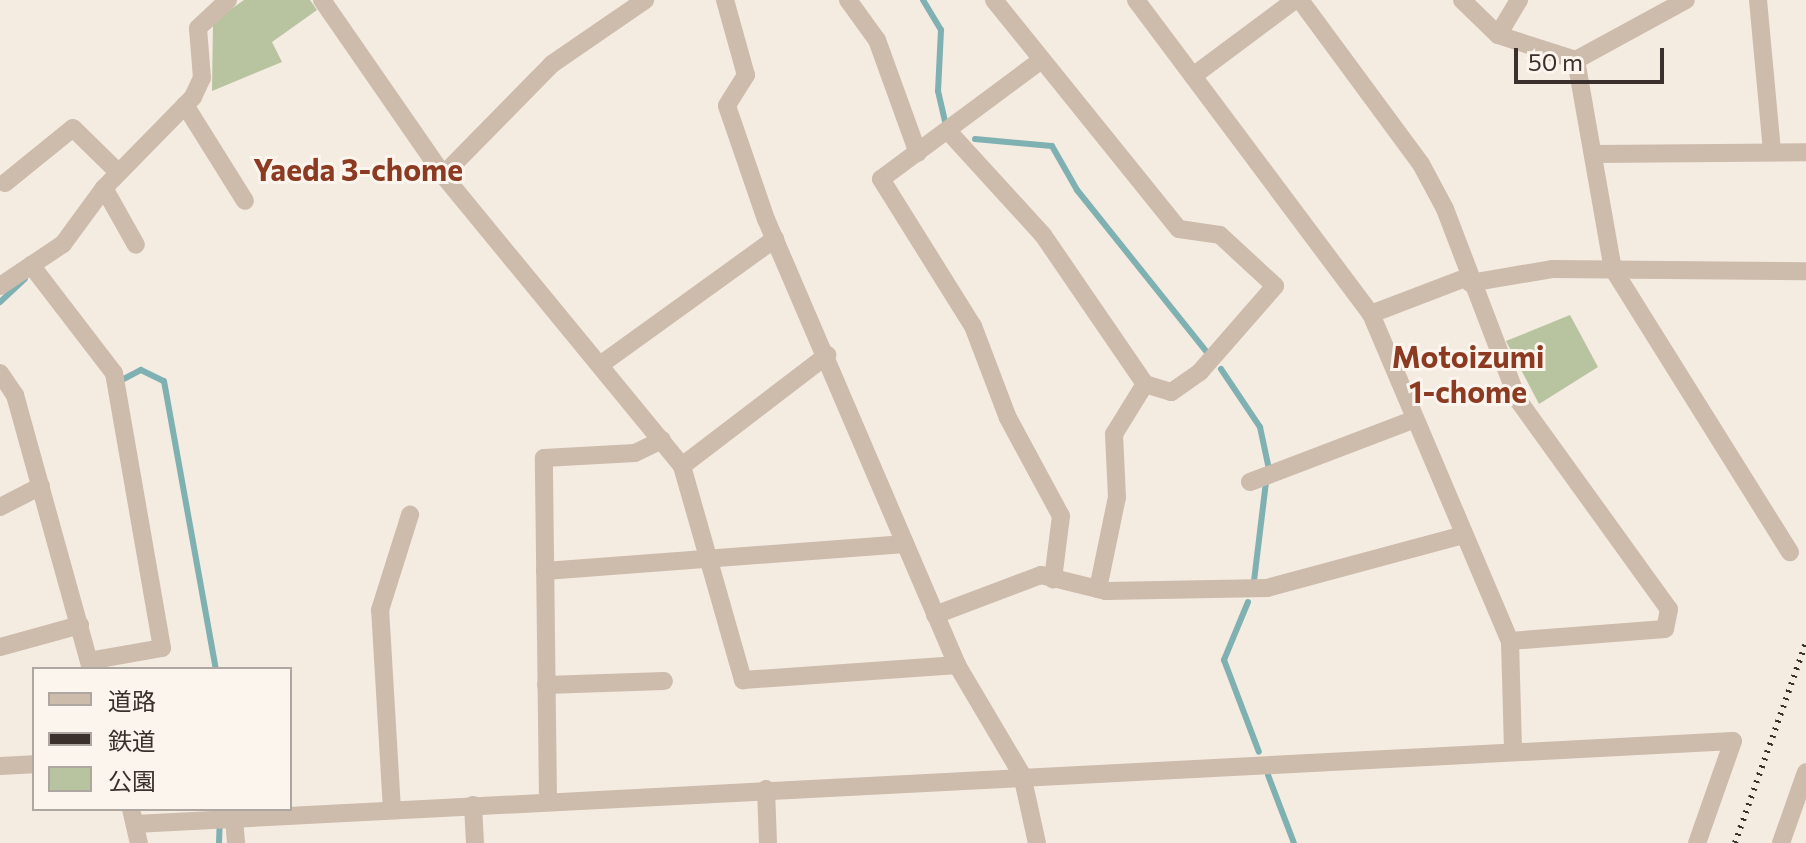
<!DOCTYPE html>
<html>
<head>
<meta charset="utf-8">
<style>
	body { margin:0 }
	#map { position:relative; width:1806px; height:843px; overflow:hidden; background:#f4ebe1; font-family:Commissioner,"Noto Sans JP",sans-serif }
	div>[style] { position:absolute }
	.green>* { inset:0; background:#b8c4a0 }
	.stream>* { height:6px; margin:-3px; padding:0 3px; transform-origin:3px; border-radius:3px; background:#7fb0b2 }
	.minor>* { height:18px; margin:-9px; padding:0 9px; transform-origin:9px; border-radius:9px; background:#cdbbac }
	.rail>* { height:6px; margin-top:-3px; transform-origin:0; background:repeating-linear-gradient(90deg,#3b302b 0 2px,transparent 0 8px) }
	span { translate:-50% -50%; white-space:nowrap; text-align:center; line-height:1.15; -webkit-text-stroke:6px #fbf5ee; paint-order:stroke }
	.neighbourhood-label { font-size:30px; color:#8c3b22; font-weight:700 }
	.legend { position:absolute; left:32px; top:667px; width:260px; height:144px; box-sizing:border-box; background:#fbf5ee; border:2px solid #aea6a0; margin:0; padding:10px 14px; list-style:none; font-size:24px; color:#3b302b }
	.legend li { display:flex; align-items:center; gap:16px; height:40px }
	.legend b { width:40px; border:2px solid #aea6a0 }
	.scale { position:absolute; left:1514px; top:48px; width:150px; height:36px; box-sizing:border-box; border:4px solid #3b302b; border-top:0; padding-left:10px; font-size:24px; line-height:28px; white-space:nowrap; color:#3b302b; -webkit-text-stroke:6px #fbf5ee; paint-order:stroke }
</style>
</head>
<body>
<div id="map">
	<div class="green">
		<div style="clip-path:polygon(244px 0,310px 0,317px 10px,272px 42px,282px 62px,212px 91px,213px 22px)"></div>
		<div style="clip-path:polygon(1570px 315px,1598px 367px,1539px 404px,1506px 341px)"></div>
	</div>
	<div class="stream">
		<div style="left:923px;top:0;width:35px;rotate:59deg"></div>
		<div style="left:941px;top:30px;width:61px;rotate:92.8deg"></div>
		<div style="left:938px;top:91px;width:31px;rotate:77deg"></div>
		<div style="left:975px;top:139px;width:77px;rotate:5.2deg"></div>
		<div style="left:1052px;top:146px;width:51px;rotate:60.4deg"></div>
		<div style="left:1077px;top:190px;width:208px;rotate:51.3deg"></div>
		<div style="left:0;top:302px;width:34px;rotate:-43deg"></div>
		<div style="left:1221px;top:369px;width:70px;rotate:56.1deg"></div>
		<div style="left:1260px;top:427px;width:40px;rotate:78deg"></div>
		<div style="left:118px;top:382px;width:26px;rotate:-28deg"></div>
		<div style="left:141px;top:370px;width:25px;rotate:26deg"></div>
		<div style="left:164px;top:381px;width:293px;rotate:79.8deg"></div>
		<div style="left:1254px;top:581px;width:100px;rotate:-83.1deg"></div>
		<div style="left:1248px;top:602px;width:63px;rotate:112.5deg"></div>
		<div style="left:1224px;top:660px;width:98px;rotate:69.2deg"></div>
		<div style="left:1268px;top:775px;width:73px;rotate:69.1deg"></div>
		<div style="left:219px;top:843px;width:34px;rotate:-88deg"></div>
	</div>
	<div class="minor">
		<div style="left:322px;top:0;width:213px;rotate:55.3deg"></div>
		<div style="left:443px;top:175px;width:377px;rotate:50.6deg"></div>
		<div style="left:682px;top:466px;width:223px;rotate:74.1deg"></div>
		<div style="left:743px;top:680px;width:215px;rotate:-4deg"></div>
		<div style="left:725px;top:0;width:78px;rotate:74.4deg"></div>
		<div style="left:746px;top:75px;width:36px;rotate:122deg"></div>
		<div style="left:727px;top:106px;width:120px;rotate:71deg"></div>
		<div style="left:766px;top:219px;width:485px;rotate:66.8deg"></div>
		<div style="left:957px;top:665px;width:128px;rotate:59.4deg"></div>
		<div style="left:1022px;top:775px;width:70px;rotate:77.6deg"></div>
		<div style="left:848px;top:0;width:49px;rotate:54.1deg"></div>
		<div style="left:877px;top:40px;width:120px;rotate:70.1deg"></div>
		<div style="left:994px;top:0;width:294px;rotate:51.1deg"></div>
		<div style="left:1179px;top:229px;width:41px;rotate:8.3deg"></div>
		<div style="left:1220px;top:235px;width:75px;rotate:42.8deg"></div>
		<div style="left:1275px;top:286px;width:114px;rotate:131.1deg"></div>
		<div style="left:1200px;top:372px;width:35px;rotate:145deg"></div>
		<div style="left:1171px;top:392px;width:27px;rotate:-163deg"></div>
		<div style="left:1145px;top:384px;width:59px;rotate:121.8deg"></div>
		<div style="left:1114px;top:434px;width:63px;rotate:87.3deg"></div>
		<div style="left:1117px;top:497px;width:94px;rotate:101.7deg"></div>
		<div style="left:1136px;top:0;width:392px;rotate:53.2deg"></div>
		<div style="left:1371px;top:314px;width:355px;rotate:67deg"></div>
		<div style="left:1510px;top:641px;width:109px;rotate:88.4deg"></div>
		<div style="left:1300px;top:0;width:204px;rotate:53.6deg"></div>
		<div style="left:1421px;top:164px;width:51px;rotate:61.9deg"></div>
		<div style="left:1445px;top:209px;width:204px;rotate:69.1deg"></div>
		<div style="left:1518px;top:400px;width:258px;rotate:54.2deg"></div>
		<div style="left:1669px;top:609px;width:20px;rotate:101deg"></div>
		<div style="left:1665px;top:629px;width:155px;rotate:175.6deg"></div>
		<div style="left:1462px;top:0;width:50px;rotate:44.2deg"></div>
		<div style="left:1498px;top:35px;width:82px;rotate:17.8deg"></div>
		<div style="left:1576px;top:60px;width:212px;rotate:80deg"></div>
		<div style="left:1613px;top:269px;width:334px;rotate:58deg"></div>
		<div style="left:1758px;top:0;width:152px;rotate:84.7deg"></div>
		<div style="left:1498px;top:35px;width:41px;rotate:-59deg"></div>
		<div style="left:1576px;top:60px;width:125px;rotate:-28.6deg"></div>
		<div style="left:1040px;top:61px;width:198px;rotate:143.4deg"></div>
		<div style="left:881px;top:179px;width:173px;rotate:58deg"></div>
		<div style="left:973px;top:326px;width:98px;rotate:69.2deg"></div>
		<div style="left:1008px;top:418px;width:111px;rotate:61.6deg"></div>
		<div style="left:1061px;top:516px;width:64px;rotate:97.2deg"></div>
		<div style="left:1193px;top:76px;width:127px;rotate:-36.7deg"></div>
		<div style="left:185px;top:105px;width:113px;rotate:58deg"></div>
		<div style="left:948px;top:131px;width:141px;rotate:47.6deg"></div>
		<div style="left:1043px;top:235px;width:181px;rotate:55.6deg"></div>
		<div style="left:1595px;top:154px;width:211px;rotate:-0.5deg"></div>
		<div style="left:443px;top:175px;width:156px;rotate:-45.5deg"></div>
		<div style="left:552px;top:64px;width:113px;rotate:-34.5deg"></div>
		<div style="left:5px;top:183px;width:87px;rotate:-39deg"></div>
		<div style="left:73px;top:128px;width:63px;rotate:44.4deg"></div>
		<div style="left:104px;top:188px;width:65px;rotate:60.7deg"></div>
		<div style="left:31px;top:265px;width:136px;rotate:52.5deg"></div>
		<div style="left:114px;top:373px;width:279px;rotate:80.1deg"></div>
		<div style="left:162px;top:648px;width:74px;rotate:169.9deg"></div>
		<div style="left:1470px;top:283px;width:83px;rotate:-9.7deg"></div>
		<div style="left:1552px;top:269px;width:254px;rotate:0.5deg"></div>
		<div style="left:0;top:286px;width:76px;rotate:-33.7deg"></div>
		<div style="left:63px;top:244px;width:69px;rotate:-53.8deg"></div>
		<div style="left:104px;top:188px;width:127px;rotate:-45.6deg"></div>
		<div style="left:193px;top:97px;width:21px;rotate:-65deg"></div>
		<div style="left:202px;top:78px;width:50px;rotate:-94.6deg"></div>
		<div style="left:198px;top:28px;width:41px;rotate:-43deg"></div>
		<div style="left:1371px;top:314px;width:104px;rotate:-20.9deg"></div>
		<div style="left:600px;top:365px;width:216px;rotate:-35.8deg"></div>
		<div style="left:0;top:373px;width:27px;rotate:56deg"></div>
		<div style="left:15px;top:395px;width:284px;rotate:74.5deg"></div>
		<div style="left:682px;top:466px;width:183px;rotate:-37.4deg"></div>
		<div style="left:1250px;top:482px;width:173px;rotate:-20.9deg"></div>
		<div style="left:0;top:507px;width:46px;rotate:-27.1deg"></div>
		<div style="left:545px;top:571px;width:361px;rotate:-4.3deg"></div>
		<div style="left:935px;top:615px;width:113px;rotate:-20.7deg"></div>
		<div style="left:1041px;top:575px;width:67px;rotate:13.8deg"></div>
		<div style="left:1106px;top:591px;width:161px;rotate:-1.1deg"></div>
		<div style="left:1267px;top:588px;width:200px;rotate:-15.1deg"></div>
		<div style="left:0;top:647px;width:83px;rotate:-15.4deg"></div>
		<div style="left:546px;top:685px;width:118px;rotate:-1.9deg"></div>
		<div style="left:0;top:766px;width:34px;rotate:-3deg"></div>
		<div style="left:766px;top:789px;width:54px;rotate:87.9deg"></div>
		<div style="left:548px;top:801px;width:343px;rotate:-90.7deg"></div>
		<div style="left:544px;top:458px;width:91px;rotate:-3.1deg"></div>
		<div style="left:635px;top:453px;width:30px;rotate:-26deg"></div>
		<div style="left:473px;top:805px;width:38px;rotate:87deg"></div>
		<div style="left:131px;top:809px;width:35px;rotate:77deg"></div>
		<div style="left:392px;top:810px;width:200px;rotate:-93.4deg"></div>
		<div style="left:380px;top:610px;width:100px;rotate:-72.5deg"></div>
		<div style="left:234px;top:819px;width:24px;rotate:85deg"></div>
		<div style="left:135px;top:824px;width:1600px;rotate:-2.97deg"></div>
		<div style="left:1733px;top:741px;width:108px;rotate:109.4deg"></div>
		<div style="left:1781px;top:843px;width:75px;rotate:-70.6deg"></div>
	</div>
	<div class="rail">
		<div style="left:1735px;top:843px;width:212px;rotate:-70.5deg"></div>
	</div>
	<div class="neighbourhood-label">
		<span style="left:358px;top:169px">Yaeda 3-chome</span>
		<span style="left:1468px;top:373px">Motoizumi<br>1-chome</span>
	</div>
	<ul class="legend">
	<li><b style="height:10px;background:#cdbbac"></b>道路</li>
	<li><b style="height:10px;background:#3b302b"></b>鉄道</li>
	<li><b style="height:22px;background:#b8c4a0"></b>公園</li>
	</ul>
	<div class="scale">50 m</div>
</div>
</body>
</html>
